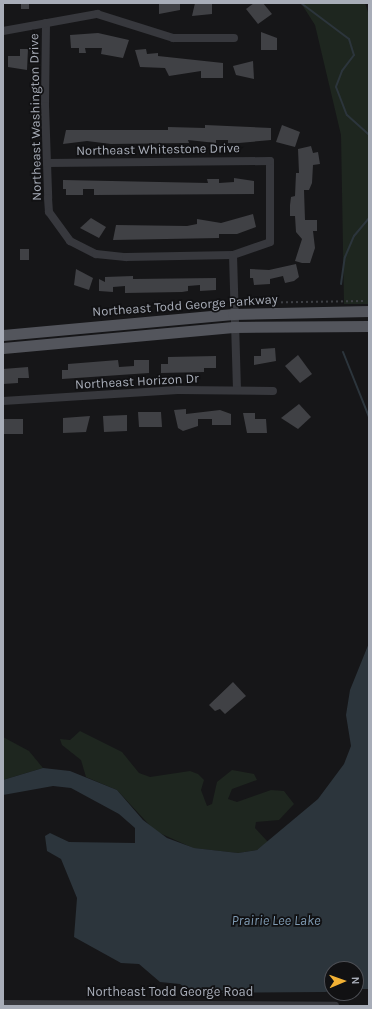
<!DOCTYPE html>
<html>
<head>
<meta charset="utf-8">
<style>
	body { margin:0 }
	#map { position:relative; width:372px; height:1009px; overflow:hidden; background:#161618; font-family:Karla,sans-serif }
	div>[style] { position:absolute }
	.green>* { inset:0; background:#1e261f }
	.water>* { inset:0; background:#2c353c }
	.stream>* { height:2px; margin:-1px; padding:0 1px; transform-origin:1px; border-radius:1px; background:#2c353c }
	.building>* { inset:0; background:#404145 }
	.path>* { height:1.5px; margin-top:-0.75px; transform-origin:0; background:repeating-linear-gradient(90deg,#3d3f44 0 2px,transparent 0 5px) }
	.minor>* { height:8px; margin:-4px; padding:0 4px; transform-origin:4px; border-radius:4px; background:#37383d }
	.major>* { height:11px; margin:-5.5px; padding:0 5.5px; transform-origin:5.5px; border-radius:5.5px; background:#53555c }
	span { translate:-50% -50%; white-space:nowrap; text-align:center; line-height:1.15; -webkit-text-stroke:3.5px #111113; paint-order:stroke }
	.street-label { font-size:13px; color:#a8adb8 }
	.water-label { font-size:14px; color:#7f9bb3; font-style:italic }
	.frame { position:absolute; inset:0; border:4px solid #a8adb8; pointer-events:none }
	.north { position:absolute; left:324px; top:961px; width:40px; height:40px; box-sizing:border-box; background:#111113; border:1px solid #4d4f55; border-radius:50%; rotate:88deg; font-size:11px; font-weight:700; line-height:16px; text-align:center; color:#a8adb8 }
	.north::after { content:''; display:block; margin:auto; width:14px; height:18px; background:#f2b134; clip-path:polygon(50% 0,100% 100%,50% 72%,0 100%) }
</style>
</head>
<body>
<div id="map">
	<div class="green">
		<div style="clip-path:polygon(301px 3px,365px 3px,369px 15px,369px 304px,344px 304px,341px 135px,315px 25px)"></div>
		<div style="clip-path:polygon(80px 731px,122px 752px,139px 773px,150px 777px,190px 771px,198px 774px,204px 780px,201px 790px,207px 806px,212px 804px,217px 782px,232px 770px,254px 774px,257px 780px,232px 789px,228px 799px,237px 802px,271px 790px,284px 791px,294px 804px,279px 820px,256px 822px,255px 828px,268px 842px,257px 850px,238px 853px,193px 848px,155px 831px,117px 790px,86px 777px,81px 760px,62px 745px,60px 739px,70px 740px)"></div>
		<div style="clip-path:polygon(3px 737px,29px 751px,43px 768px,3px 780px)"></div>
	</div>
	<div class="water">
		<div style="clip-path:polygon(369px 643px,369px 989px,356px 989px,356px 969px,332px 969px,332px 991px,325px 992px,192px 993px,180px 984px,160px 982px,139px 964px,121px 963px,74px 937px,77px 898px,61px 859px,47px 851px,45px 836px,50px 833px,69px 842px,135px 843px,135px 828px,119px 814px,71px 788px,53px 786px,3px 795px,3px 780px,43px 768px,70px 771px,117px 790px,143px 820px,167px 838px,194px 848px,238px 853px,257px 850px,318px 799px,344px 764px,351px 746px,346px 715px,350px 690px)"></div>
	</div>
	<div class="stream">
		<div style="left:301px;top:3px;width:60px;rotate:36.9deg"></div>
		<div style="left:349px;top:39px;width:17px;rotate:73deg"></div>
		<div style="left:354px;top:55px;width:20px;rotate:127deg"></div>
		<div style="left:342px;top:71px;width:17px;rotate:111deg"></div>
		<div style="left:336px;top:87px;width:30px;rotate:69deg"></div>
		<div style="left:347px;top:115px;width:30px;rotate:42deg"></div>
		<div style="left:341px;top:284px;width:27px;rotate:-82deg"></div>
		<div style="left:345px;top:257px;width:23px;rotate:-67deg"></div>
		<div style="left:354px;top:236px;width:23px;rotate:-50deg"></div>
		<div style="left:343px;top:352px;width:70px;rotate:68.2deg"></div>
	</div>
	<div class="building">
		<div style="clip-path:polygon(21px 3px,29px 3px,29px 9px,21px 9px)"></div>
		<div style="clip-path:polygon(159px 3px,180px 3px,180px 10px,159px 14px)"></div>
		<div style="clip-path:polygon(195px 3px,212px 3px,212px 14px,192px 16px)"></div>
		<div style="clip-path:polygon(254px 3px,263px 3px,272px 14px,258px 24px,246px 9px)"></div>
		<div style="clip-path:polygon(261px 32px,277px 38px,277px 50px,261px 50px)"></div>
		<div style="clip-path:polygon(98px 33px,129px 40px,123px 58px,101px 54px,102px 48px,85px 48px,86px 53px,79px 53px,79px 48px,71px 48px,70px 35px)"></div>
		<div style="clip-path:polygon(20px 49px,28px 49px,27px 70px,8px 67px,8px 56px,20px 56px)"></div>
		<div style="clip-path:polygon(146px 49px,147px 54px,158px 53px,158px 56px,223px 63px,223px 78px,201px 78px,201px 71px,169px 76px,165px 68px,140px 67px,135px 50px)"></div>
		<div style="clip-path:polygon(253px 61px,254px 79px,236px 75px,233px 66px)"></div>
		<div style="clip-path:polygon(205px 125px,271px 128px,271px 140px,239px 143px,228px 143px,228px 140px,216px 140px,216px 143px,188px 140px,189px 143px,111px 144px,87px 141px,63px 144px,66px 130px,168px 130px,168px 127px,205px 128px)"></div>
		<div style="clip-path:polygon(282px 125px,300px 132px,295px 147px,276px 142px)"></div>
		<div style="clip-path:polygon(311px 146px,313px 153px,318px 152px,320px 164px,313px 165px,312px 183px,309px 190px,304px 190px,305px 220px,317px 220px,317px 231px,313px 231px,315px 248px,310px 263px,302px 263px,295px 261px,302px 239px,296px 232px,295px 216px,290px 216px,290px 205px,291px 197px,295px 196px,296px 173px,299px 173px,298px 149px)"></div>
		<div style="clip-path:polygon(234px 178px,254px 181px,254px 194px,94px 195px,94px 189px,83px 189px,83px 195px,66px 195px,66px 189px,63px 189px,63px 180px,208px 183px,207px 179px,219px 179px,219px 183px,234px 182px)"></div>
		<div style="clip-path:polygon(253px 214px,256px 227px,237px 234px,219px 234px,219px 238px,113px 240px,116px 225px,187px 226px,197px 224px,197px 219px,221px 223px)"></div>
		<div style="clip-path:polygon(91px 218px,106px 227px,99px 238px,80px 228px)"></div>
		<div style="clip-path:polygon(20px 249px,29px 249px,29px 260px,20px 260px)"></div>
		<div style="clip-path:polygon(296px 264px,299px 277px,294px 281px,285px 283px,283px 276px,270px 279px,270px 284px,254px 285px,253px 278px,250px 278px,250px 269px,269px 270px)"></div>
		<div style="clip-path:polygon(76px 269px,93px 278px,89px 290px,74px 285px)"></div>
		<div style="clip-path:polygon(133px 276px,133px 279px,216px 278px,216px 290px,200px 291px,200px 285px,188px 286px,188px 291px,182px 292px,125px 293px,125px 286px,113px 287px,113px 292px,99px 291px,99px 279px,105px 282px,105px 277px)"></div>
		<div style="clip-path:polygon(275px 348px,276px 361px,254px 365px,254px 356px,261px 356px,261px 349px)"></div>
		<div style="clip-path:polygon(298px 355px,312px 374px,300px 383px,285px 366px)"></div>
		<div style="clip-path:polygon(216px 356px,216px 368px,204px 368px,204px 372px,161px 373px,161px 364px,168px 364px,168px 357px)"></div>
		<div style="clip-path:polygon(118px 360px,119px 367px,134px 366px,134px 360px,149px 360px,149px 373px,62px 379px,62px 370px,68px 370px,68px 364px)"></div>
		<div style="clip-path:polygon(28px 367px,29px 378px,18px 378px,18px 383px,3px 384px,3px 369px)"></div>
		<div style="clip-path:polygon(299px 404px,311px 417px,298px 429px,281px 418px)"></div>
		<div style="clip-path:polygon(186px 409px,186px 414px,220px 410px,231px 414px,231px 425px,212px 425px,212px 419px,198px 419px,198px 426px,183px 431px,178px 428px,174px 410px)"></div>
		<div style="clip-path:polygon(138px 412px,161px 412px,162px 427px,139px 427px)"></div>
		<div style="clip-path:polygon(243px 413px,255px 413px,255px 419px,266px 419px,267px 433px,247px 433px)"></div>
		<div style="clip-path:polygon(127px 415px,127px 431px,104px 432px,103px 416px)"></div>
		<div style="clip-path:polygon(90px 416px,86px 432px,63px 433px,63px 418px)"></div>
		<div style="clip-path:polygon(3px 419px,23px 419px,23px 434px,3px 434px)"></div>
		<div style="clip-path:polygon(233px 682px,246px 696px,225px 714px,220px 709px,215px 711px,209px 705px)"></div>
	</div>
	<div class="path">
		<div style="left:241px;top:303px;width:124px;rotate:-0.9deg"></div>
	</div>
	<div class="minor">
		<div style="left:46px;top:23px;width:83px;rotate:90.7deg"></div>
		<div style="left:45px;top:106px;width:57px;rotate:88deg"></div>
		<div style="left:47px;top:163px;width:35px;rotate:88deg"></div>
		<div style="left:48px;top:198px;width:14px;rotate:86deg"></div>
		<div style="left:49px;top:212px;width:36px;rotate:54deg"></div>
		<div style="left:70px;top:241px;width:29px;rotate:27deg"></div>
		<div style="left:96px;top:254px;width:30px;rotate:6deg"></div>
		<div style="left:126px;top:257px;width:107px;rotate:-1.1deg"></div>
		<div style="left:233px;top:255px;width:39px;rotate:-19deg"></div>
		<div style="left:270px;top:242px;width:81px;rotate:-90deg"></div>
		<div style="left:270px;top:161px;width:223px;rotate:179.5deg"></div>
		<div style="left:3px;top:31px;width:96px;rotate:-10.3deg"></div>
		<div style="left:97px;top:14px;width:80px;rotate:17.5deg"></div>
		<div style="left:173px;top:38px;width:61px"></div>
		<div style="left:233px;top:255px;width:135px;rotate:88.3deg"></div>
		<div style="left:3px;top:401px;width:175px;rotate:-3.6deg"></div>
		<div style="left:178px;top:390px;width:95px;rotate:0.6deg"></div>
		<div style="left:3px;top:1004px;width:332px;rotate:0.3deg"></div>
	</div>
	<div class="major">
		<div style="left:3px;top:335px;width:231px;rotate:-5.2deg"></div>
		<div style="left:233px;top:314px;width:136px;rotate:-1.3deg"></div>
		<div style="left:3px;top:348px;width:231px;rotate:-5.2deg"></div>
		<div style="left:233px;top:327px;width:136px;rotate:-0.4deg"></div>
	</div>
	<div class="street-label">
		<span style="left:36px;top:117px;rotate:-91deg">Northeast Washington Drive</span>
		<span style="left:158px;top:150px;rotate:-1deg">Northeast Whitestone Drive</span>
		<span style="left:185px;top:306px;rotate:-4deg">Northeast Todd George Parkway</span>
		<span style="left:137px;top:382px;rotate:-3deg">Northeast Horizon Dr</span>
		<span style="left:170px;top:992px">Northeast Todd George Road</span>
	</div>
	<div class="water-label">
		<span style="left:276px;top:921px">Prairie Lee Lake</span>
	</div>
	<div class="frame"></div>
	<div class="north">N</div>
</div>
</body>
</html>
